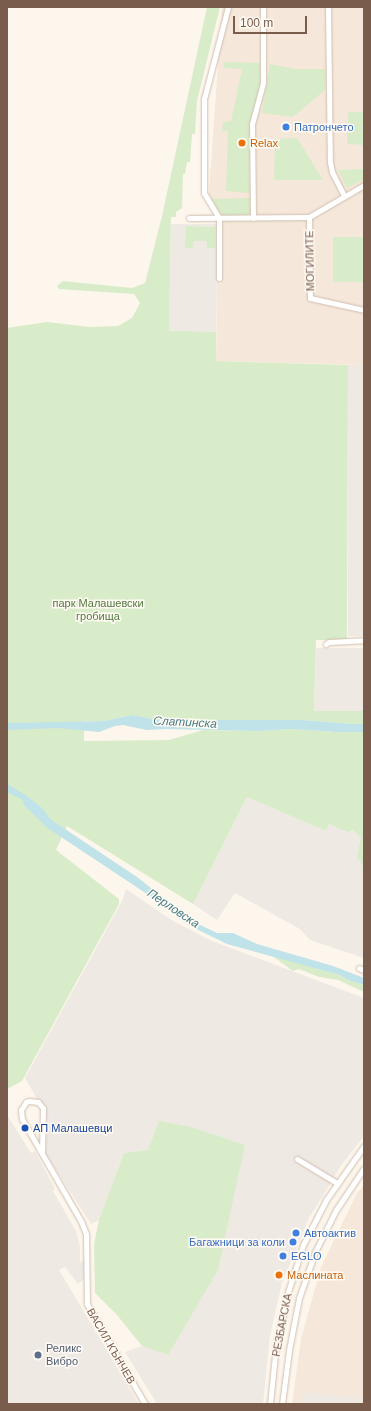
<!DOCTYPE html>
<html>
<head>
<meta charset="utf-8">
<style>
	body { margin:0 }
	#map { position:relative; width:371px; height:1411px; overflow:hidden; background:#fdf6ec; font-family:Arial,sans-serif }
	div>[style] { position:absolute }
	.residential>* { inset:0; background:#f5e8da }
	.industrial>* { inset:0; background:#efe9e4 }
	.green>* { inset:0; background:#d8ecc9 }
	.water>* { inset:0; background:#bfe3e8 }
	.roads { filter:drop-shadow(0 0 1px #d1beb0) drop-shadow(0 0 1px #d1beb0) }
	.minor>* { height:5px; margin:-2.5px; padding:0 2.5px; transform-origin:2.5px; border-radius:2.5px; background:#fff }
	.dots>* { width:11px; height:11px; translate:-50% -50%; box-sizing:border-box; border:2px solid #fffaf3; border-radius:50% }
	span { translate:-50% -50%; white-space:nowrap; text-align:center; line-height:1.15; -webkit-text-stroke:3px #fffaf3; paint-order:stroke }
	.shop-label { font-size:11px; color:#366cbe }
	.left { translate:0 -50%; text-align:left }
	.right { translate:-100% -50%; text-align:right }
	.food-label { font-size:11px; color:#c56008 }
	.street-label { font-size:11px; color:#7a5c4d }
	.park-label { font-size:11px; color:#537a41 }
	.transit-label { font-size:11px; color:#164399 }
	.service-label { font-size:11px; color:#4e5e75 }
	.water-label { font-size:12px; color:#437c86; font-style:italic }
	.frame { position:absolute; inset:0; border:8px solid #7a5c4d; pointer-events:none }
	.scale { position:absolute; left:233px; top:16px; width:74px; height:18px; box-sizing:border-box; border:2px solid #7a5c4d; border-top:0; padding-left:5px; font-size:12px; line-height:14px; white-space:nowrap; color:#7a5c4d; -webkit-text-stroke:3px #fffaf3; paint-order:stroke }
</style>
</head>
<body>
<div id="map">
	<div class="residential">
		<div style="clip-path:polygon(222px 7px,364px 7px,364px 365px,216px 361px,218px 224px,209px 193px)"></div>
		<div style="clip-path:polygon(364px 1185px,364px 1404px,292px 1404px,301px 1339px,321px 1267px,357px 1193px)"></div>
	</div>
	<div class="industrial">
		<div style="clip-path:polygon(171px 224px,218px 224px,216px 332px,169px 332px)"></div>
		<div style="clip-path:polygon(348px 365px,364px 365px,364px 636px,348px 636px)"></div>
		<div style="clip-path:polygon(316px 648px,364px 648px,364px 711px,314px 712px)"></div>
		<div style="clip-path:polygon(364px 782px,364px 958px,310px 940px,300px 929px,235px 893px,217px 920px,193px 904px,247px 797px,326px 831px,329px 824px)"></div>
		<div style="clip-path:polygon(126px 889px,173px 921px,212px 941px,364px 998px,364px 1136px,343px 1163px,309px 1218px,282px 1283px,270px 1336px,263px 1404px,157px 1404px,125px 1352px,142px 1346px,168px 1355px,148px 1150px,124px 1153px,99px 1220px,91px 1224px,46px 1154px,47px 1116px,25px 1078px,122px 901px)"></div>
		<div style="clip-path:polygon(7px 1115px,31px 1153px,35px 1151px,55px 1189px,53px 1191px,76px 1231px,80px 1246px,80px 1262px,84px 1261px,84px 1279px,78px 1284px,65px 1267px,59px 1270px,139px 1404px,7px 1404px)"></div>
		<div style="clip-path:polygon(303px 1392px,361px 1399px,360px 1404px,302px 1404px)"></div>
	</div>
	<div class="green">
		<div style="clip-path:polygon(207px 7px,220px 7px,197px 101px,195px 134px,192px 134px,190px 162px,187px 162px,185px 174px,183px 174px,182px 208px,176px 212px,176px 217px,171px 217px,169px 331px,216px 332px,216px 361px,348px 365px,347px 640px,316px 640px,314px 711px,364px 711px,364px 724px,352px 724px,303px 720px,157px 720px,132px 715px,104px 721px,84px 721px,84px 741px,169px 740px,203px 730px,259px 731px,291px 729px,336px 732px,364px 732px,364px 866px,362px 865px,357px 856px,361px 838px,353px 830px,348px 832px,329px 824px,326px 831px,247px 797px,193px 904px,67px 826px,56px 850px,119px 899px,119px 904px,22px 1081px,7px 1089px,7px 328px,47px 322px,90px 327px,118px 326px,132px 318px,140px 303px,134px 294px,73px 290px,59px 289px,57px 286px,63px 281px,132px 288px,145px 283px,162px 216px)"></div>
		<div style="clip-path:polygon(223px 62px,261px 63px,260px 91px,250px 123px,249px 193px,226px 191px,228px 131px,222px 131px,223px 122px,231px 121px,242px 69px,224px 68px)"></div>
		<div style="clip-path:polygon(270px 64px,295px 69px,325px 69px,325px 90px,293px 117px,262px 113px)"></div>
		<div style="clip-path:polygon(348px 112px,364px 112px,364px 145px,347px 144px)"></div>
		<div style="clip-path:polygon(297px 138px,323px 180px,274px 180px,275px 139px)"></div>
		<div style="clip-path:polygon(364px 169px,364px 179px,347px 188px,338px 170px)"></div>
		<div style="clip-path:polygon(250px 198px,250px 213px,247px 215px,222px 215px,212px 199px)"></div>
		<div style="clip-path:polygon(186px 226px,215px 227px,215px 248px,207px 248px,207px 241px,194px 241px,193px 248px,185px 248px)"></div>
		<div style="clip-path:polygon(333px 237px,364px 237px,364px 282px,333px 282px)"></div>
		<div style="clip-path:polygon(271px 955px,340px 975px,348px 980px,364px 985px,364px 992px,338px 980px,319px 977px,299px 969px,293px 971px)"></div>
		<div style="clip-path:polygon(159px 1121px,191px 1127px,245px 1145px,218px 1270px,168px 1355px,142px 1346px,117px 1315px,95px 1293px,94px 1244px,99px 1220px,124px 1153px,148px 1150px)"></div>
	</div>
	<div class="water">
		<div style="clip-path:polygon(132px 715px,157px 720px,303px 720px,352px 724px,364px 724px,364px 732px,336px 732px,291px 729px,259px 731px,166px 729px,147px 730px,123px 725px,115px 726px,99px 732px,58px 728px,7px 730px,7px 723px,104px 721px)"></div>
		<div style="clip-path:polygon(7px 784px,27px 796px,42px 808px,50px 819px,137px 877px,194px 922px,217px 933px,233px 933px,257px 944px,333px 966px,364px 978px,364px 985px,348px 980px,340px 975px,227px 944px,188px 925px,147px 894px,46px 827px,24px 805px,23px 800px,7px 792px)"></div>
	</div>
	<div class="roads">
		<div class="minor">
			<div style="left:328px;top:7px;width:155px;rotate:89.3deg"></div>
			<div style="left:330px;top:162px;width:10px;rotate:79deg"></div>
			<div style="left:332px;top:172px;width:27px;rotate:63deg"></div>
			<div style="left:309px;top:217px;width:81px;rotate:89.3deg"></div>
			<div style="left:310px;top:298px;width:55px;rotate:12.5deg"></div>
			<div style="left:189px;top:218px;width:120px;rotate:-0.5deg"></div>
			<div style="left:309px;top:217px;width:64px;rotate:-30.2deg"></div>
			<div style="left:253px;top:218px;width:94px;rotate:-90.6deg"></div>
			<div style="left:252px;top:124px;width:42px;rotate:-75deg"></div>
			<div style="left:263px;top:83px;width:76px;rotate:-90deg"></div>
			<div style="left:219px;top:278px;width:60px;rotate:-90deg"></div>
			<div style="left:219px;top:218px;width:29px;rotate:-121deg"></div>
			<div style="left:204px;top:193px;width:94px;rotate:-90deg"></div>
			<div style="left:204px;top:99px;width:95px;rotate:-75.4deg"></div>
			<div style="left:326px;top:644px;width:4px;rotate:-34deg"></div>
			<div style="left:329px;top:642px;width:35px;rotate:-3deg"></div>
			<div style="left:359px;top:968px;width:5px;rotate:22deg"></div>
			<div style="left:42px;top:1152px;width:44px;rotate:-88.7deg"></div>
			<div style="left:43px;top:1108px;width:8px;rotate:-130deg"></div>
			<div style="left:38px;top:1102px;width:9px;rotate:-174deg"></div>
			<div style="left:29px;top:1101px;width:3px;rotate:162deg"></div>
			<div style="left:26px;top:1102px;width:9px;rotate:122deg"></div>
			<div style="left:21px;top:1110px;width:9px;rotate:84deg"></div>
			<div style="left:22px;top:1119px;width:118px;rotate:60deg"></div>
			<div style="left:81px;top:1221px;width:14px;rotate:69deg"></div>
			<div style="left:86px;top:1234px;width:70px;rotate:89.2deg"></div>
			<div style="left:87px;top:1304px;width:116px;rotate:59.9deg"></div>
			<div style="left:297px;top:1159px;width:47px;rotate:31deg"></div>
			<div style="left:270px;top:1404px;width:59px;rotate:-84.2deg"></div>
			<div style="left:276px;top:1345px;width:54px;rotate:-77.2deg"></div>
			<div style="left:288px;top:1292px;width:49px;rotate:-72.3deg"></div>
			<div style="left:303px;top:1245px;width:51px;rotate:-62.9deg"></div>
			<div style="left:326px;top:1200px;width:66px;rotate:-54.9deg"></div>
			<div style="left:282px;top:1404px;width:54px;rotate:-82.6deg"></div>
			<div style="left:289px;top:1350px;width:53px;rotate:-79.1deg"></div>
			<div style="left:299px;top:1298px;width:49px;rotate:-70.8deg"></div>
			<div style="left:315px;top:1252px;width:47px;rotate:-63.4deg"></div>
			<div style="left:336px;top:1210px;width:50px;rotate:-56.3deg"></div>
		</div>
	</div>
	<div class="dots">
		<div style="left:286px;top:127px;background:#3f7fe0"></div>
		<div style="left:242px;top:143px;background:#e8710a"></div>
		<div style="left:25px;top:1128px;background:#1a4fb4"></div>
		<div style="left:296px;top:1233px;background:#3f7fe0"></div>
		<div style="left:293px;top:1242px;background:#3f7fe0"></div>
		<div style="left:283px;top:1256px;background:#3f7fe0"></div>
		<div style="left:279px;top:1275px;background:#e8710a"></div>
		<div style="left:38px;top:1355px;background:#5c6f8a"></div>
	</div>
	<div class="shop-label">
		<span class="left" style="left:294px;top:127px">Патрончето</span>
		<span class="left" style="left:304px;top:1233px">Автоактив</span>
		<span class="right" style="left:285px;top:1242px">Багажници за коли</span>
		<span class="left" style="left:291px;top:1256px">EGLO</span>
	</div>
	<div class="food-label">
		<span class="left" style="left:250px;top:143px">Relax</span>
		<span class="left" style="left:287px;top:1275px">Маслината</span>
	</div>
	<div class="street-label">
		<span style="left:310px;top:261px;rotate:-91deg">МОГИЛИТЕ</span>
		<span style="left:282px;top:1325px;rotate:-79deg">РЕЗБАРСКА</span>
		<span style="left:111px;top:1346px;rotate:60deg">ВАСИЛ КЪНЧЕВ</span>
	</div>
	<div class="park-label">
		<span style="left:98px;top:610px">парк Малашевски<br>гробища</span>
	</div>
	<div class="transit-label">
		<span class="left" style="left:33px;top:1128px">АП Малашевци</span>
	</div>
	<div class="service-label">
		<span class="left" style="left:46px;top:1355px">Реликс<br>Вибро</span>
	</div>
	<div class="water-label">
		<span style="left:185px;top:723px;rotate:3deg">Слатинска</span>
		<span style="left:173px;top:909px;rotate:34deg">Перловска</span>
	</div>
	<div class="frame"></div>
	<div class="scale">100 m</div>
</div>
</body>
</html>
